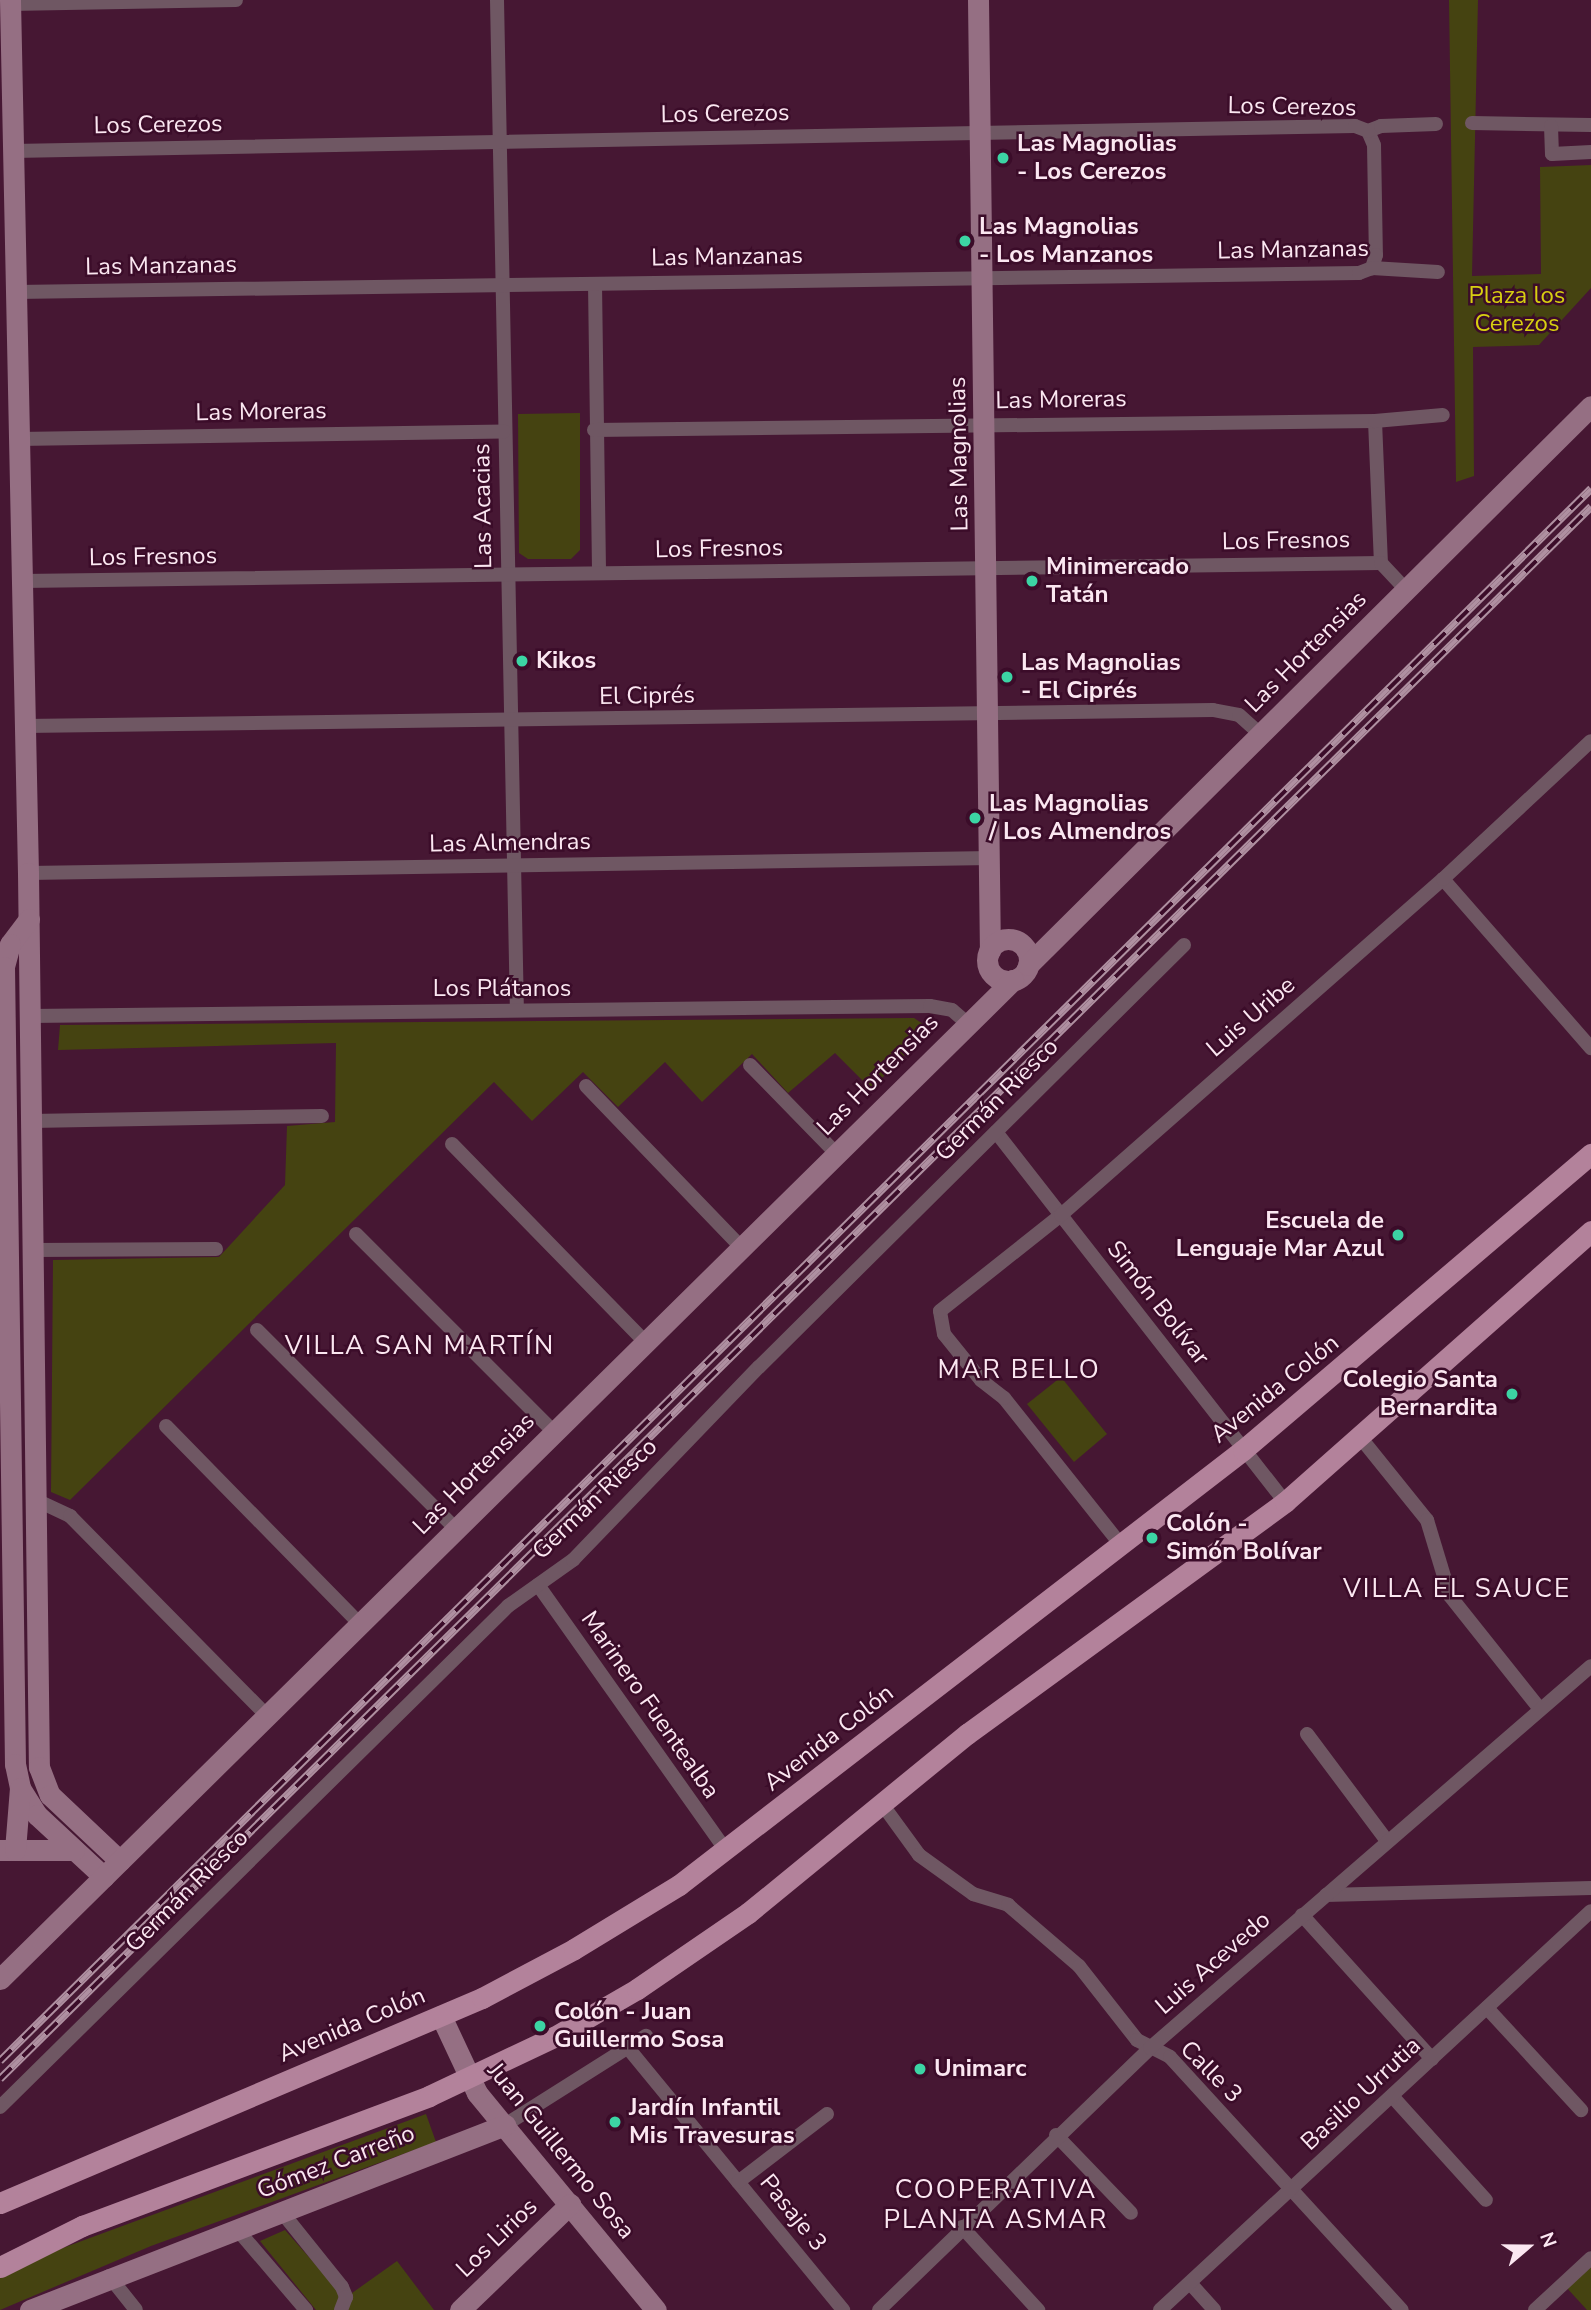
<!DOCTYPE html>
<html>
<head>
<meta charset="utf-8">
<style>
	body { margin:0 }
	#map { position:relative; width:1591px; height:2310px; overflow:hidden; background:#461733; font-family:"Nunito Sans",sans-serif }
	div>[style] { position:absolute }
	.green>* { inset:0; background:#454311 }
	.street>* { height:14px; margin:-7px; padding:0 7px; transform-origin:7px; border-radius:7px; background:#6f5763 }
	.secondary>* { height:21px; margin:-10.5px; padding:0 10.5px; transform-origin:10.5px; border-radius:10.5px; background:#956f83 }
	.secondary>.ring { margin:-10.5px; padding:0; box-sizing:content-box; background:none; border:21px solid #956f83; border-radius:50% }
	.primary>* { height:21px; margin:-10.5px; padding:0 10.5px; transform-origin:10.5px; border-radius:10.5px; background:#b3829b }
	.rail>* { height:8px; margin-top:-4px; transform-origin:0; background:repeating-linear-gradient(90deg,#3b0c29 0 16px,#af90a1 0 32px); box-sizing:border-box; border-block:2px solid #af90a1 }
	.dots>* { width:19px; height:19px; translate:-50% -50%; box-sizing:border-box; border:4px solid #3b0c29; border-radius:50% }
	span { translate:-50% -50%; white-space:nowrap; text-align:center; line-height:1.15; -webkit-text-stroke:5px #3b0c29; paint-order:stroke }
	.street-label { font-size:24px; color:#fbe7f1 }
	.poi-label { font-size:24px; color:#fbe7f1; font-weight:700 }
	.left { translate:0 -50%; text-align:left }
	.right { translate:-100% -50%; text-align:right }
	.park-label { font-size:24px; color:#d7cf11 }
	.neighbourhood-label { font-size:26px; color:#fbe7f1; letter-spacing:2px }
	.north { position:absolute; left:1493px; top:2212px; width:70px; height:70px; -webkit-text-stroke:5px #3b0c29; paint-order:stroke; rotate:70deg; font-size:19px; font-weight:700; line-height:28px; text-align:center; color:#fbe7f1 }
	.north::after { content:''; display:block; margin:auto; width:24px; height:32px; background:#fbe7f1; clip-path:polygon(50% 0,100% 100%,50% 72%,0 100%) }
</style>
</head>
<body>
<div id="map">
	<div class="green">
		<div style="clip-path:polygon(1449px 0,1478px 0,1472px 276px,1541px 274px,1540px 167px,1591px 165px,1591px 288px,1539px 345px,1473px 347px,1474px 476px,1456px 482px)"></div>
		<div style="clip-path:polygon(580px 413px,580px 550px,571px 559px,528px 559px,519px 553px,518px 414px)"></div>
		<div style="clip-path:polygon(914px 1018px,926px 1026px,925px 1035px,871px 1089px,835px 1053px,788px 1093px,752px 1054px,702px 1102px,665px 1062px,618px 1107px,583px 1072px,532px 1121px,494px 1082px,70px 1500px,51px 1492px,53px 1260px,219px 1257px,285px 1185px,287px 1126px,335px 1122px,336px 1043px,58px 1050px,60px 1025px)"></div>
		<div style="clip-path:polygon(1061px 1377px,1107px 1434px,1074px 1462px,1027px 1404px)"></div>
		<div style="clip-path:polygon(426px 2114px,436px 2142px,151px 2246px,0 2310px,0 2278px,9px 2272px,60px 2249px)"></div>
		<div style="clip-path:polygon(285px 2230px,345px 2298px,397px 2261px,434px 2310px,316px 2310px,260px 2241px)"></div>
		<div style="clip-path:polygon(1591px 2265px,1591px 2310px,1587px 2310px,1566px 2287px)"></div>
	</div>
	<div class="street">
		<div style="left:497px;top:0;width:1010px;rotate:88.87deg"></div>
		<div style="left:10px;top:4px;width:226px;rotate:-1deg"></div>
		<div style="left:1472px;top:123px;width:119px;rotate:1deg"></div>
		<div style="left:1551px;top:126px;width:28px;rotate:88deg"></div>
		<div style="left:1552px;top:154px;width:39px;rotate:-3deg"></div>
		<div style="left:1368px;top:131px;width:15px;rotate:67deg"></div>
		<div style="left:1374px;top:145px;width:110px;rotate:89deg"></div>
		<div style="left:1376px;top:255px;width:14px;rotate:107deg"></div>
		<div style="left:1368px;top:131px;width:14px;rotate:-21deg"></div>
		<div style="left:1381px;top:126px;width:55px;rotate:-2.1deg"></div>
		<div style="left:13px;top:151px;width:1342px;rotate:-1.07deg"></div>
		<div style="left:1355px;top:126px;width:14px;rotate:21deg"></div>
		<div style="left:595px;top:284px;width:288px;rotate:89.2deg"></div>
		<div style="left:16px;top:292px;width:1343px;rotate:-0.81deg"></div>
		<div style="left:1359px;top:273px;width:14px;rotate:-21deg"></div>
		<div style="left:1372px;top:268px;width:66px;rotate:3.5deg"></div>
		<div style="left:1375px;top:421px;width:142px;rotate:87.6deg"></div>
		<div style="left:594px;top:430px;width:781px;rotate:-0.66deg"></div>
		<div style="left:1375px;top:421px;width:68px;rotate:-5deg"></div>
		<div style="left:19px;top:439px;width:485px;rotate:-0.9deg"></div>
		<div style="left:22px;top:581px;width:1359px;rotate:-0.76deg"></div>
		<div style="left:1381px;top:563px;width:35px;rotate:47deg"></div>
		<div style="left:25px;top:726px;width:1188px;rotate:-0.77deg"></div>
		<div style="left:1213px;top:710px;width:26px;rotate:11deg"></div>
		<div style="left:1239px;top:715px;width:30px;rotate:42deg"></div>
		<div style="left:28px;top:873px;width:964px;rotate:-0.89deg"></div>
		<div style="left:1443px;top:879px;width:225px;rotate:48.8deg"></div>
		<div style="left:30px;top:1016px;width:900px;rotate:-0.64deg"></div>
		<div style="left:930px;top:1006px;width:22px;rotate:10deg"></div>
		<div style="left:952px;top:1010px;width:20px;rotate:41deg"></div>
		<div style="left:750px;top:1065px;width:123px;rotate:45.7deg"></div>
		<div style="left:586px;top:1086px;width:223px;rotate:46.1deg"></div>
		<div style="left:31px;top:1121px;width:291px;rotate:-1deg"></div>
		<div style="left:996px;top:1132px;width:469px;rotate:52deg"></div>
		<div style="left:452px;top:1144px;width:277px;rotate:45.7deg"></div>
		<div style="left:356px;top:1234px;width:280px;rotate:45deg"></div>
		<div style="left:33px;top:1250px;width:183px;rotate:-0.3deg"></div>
		<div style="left:257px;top:1330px;width:281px;rotate:45deg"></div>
		<div style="left:166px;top:1426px;width:277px;rotate:45.6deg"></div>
		<div style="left:1360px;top:1437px;width:107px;rotate:51.1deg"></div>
		<div style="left:1427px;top:1520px;width:79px;rotate:73.2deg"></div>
		<div style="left:1450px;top:1596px;width:144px;rotate:51.5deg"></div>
		<div style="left:36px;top:1500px;width:38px;rotate:25deg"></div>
		<div style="left:70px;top:1516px;width:281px;rotate:45.4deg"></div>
		<div style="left:1121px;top:1545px;width:188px;rotate:-128.5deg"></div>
		<div style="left:1004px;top:1398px;width:29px;rotate:-142deg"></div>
		<div style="left:981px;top:1380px;width:59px;rotate:-128.8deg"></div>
		<div style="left:944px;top:1334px;width:23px;rotate:-100deg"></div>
		<div style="left:940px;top:1311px;width:154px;rotate:-38.4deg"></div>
		<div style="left:1061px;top:1215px;width:509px;rotate:-41.33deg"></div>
		<div style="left:1443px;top:879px;width:202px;rotate:-43deg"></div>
		<div style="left:538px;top:1585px;width:326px;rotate:54.7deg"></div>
		<div style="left:1307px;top:1734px;width:134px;rotate:53.2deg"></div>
		<div style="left:882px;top:1804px;width:63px;rotate:54deg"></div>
		<div style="left:919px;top:1855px;width:67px;rotate:35.8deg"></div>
		<div style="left:973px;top:1894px;width:37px;rotate:17deg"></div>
		<div style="left:1008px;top:1905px;width:94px;rotate:40.7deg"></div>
		<div style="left:1079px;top:1966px;width:94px;rotate:51.9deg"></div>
		<div style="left:1137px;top:2040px;width:37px;rotate:27deg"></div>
		<div style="left:1170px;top:2057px;width:343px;rotate:47.5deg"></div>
		<div style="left:1326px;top:1895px;width:265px;rotate:-1.5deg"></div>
		<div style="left:1302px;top:1915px;width:194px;rotate:47.9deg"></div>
		<div style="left:1487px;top:2008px;width:139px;rotate:47.3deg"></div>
		<div style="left:628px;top:2048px;width:339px;rotate:50.6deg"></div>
		<div style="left:1392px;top:2096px;width:140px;rotate:47.9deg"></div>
		<div style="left:0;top:2107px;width:713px;rotate:-44.6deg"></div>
		<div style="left:508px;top:1606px;width:80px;rotate:-35.3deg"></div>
		<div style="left:573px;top:1560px;width:268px;rotate:-46.1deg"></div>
		<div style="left:759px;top:1367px;width:599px;rotate:-44.8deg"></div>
		<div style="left:505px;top:2125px;width:167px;rotate:-32.3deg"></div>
		<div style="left:1056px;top:2135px;width:108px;rotate:46.1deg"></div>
		<div style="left:738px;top:2182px;width:112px;rotate:-37.4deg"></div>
		<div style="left:281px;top:2211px;width:97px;rotate:51.2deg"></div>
		<div style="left:342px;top:2287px;width:11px;rotate:68deg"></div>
		<div style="left:346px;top:2297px;width:14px;rotate:111deg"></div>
		<div style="left:962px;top:2227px;width:113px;rotate:47.5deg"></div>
		<div style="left:236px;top:2228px;width:108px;rotate:49.5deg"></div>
		<div style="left:109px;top:2276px;width:43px;rotate:51.5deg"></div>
		<div style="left:1190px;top:2283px;width:36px;rotate:48deg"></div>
		<div style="left:879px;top:2310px;width:377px;rotate:-44deg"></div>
		<div style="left:1150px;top:2048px;width:583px;rotate:-40.9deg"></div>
		<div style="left:1160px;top:2310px;width:587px;rotate:-42.79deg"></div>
		<div style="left:1535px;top:2310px;width:76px;rotate:-42.9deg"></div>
	</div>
	<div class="secondary">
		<div style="left:10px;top:0;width:873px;rotate:88.82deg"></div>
		<div style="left:28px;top:873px;width:894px;rotate:89.3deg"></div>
		<div style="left:39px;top:1767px;width:30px;rotate:69deg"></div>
		<div style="left:50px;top:1795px;width:96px;rotate:43.3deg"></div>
		<div style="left:978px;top:0;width:951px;rotate:89.28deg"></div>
		<div style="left:29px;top:919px;width:31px;rotate:127deg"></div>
		<div style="left:10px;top:944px;width:24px;rotate:105deg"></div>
		<div style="left:4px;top:967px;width:797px;rotate:89.21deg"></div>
		<div style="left:15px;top:1764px;width:25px;rotate:78deg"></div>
		<div style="left:20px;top:1788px;width:32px;rotate:58deg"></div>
		<div style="left:37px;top:1815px;width:91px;rotate:42.8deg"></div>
		<div class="ring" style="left:987px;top:939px;width:21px;height:21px"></div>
		<div style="left:1028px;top:965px;width:793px;rotate:-44.8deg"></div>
		<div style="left:0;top:1850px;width:74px"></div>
		<div style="left:15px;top:1850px;width:62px;rotate:-85.4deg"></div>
		<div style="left:0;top:1979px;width:1423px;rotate:-44.6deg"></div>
		<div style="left:441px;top:2016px;width:85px;rotate:64.9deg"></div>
		<div style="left:477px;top:2093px;width:281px;rotate:50.5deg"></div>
		<div style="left:30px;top:2310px;width:510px;rotate:-21.28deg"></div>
		<div style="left:460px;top:2310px;width:153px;rotate:-43.9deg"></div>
	</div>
	<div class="primary">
		<div style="left:0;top:2203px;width:524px;rotate:-23.04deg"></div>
		<div style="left:482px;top:1998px;width:104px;rotate:-28deg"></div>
		<div style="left:574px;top:1949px;width:123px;rotate:-31.4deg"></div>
		<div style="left:679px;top:1885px;width:712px;rotate:-37.64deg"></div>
		<div style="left:1243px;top:1450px;width:457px;rotate:-40.4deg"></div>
		<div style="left:0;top:2267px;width:92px;rotate:-26.6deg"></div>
		<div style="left:82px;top:2226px;width:371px;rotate:-20.5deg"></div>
		<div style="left:429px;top:2096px;width:138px;rotate:-25.3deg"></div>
		<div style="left:554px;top:2037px;width:96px;rotate:-30deg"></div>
		<div style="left:637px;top:1989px;width:135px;rotate:-34.4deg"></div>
		<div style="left:748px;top:1913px;width:283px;rotate:-39.3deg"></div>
		<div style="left:967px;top:1734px;width:394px;rotate:-36.1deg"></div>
		<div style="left:1285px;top:1502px;width:409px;rotate:-41.5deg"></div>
	</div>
	<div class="rail">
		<div style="left:0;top:2061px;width:2237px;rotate:-44.66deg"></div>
		<div style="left:0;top:2079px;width:2237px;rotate:-44.66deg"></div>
	</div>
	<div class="dots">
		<div style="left:1003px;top:158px;background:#3cd4a4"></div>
		<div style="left:965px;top:241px;background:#3cd4a4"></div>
		<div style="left:1032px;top:581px;background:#3cd4a4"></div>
		<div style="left:522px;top:661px;background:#3cd4a4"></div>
		<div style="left:1007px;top:677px;background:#3cd4a4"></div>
		<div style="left:975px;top:818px;background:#3cd4a4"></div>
		<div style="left:1398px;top:1235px;background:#3cd4a4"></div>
		<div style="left:1512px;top:1394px;background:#3cd4a4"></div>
		<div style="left:1152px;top:1538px;background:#3cd4a4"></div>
		<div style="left:540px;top:2026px;background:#3cd4a4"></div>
		<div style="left:920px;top:2069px;background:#3cd4a4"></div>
		<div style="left:615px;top:2122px;background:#3cd4a4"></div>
	</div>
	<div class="street-label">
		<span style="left:1292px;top:107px;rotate:1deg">Los Cerezos</span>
		<span style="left:725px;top:114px;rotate:-1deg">Los Cerezos</span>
		<span style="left:158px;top:125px;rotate:-1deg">Los Cerezos</span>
		<span style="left:1293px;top:250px;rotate:-1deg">Las Manzanas</span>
		<span style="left:727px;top:257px;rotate:-1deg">Las Manzanas</span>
		<span style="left:161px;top:266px;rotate:-1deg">Las Manzanas</span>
		<span style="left:1061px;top:400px;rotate:-1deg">Las Moreras</span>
		<span style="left:261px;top:412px;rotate:-1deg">Las Moreras</span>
		<span style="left:959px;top:454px;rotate:-91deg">Las Magnolias</span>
		<span style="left:483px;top:506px;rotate:-91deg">Las Acacias</span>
		<span style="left:1286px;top:541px;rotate:-1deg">Los Fresnos</span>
		<span style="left:719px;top:549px;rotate:-1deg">Los Fresnos</span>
		<span style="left:153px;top:557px;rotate:-1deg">Los Fresnos</span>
		<span style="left:1306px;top:652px;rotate:-45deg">Las Hortensias</span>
		<span style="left:647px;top:696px;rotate:-1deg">El Ciprés</span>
		<span style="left:510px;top:843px;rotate:-1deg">Las Almendras</span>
		<span style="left:502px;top:989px">Los Plátanos</span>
		<span style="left:1251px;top:1017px;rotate:-41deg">Luis Uribe</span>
		<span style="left:878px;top:1075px;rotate:-45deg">Las Hortensias</span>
		<span style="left:997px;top:1100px;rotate:-45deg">Germán Riesco</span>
		<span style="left:1158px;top:1303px;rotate:52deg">Simón Bolívar</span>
		<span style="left:1275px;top:1389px;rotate:-39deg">Avenida Colón</span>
		<span style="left:474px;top:1474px;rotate:-45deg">Las Hortensias</span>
		<span style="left:595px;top:1499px;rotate:-44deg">Germán Riesco</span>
		<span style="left:650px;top:1705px;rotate:55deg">Marinero Fuentealba</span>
		<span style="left:829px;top:1738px;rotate:-38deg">Avenida Colón</span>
		<span style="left:187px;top:1891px;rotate:-45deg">Germán Riesco</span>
		<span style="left:1213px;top:1963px;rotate:-41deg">Luis Acevedo</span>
		<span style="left:352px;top:2025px;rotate:-23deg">Avenida Colón</span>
		<span style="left:1211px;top:2072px;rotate:45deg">Calle 3</span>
		<span style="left:1361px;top:2094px;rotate:-43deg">Basilio Urrutia</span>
		<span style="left:561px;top:2151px;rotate:51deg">Juan Guillermo Sosa</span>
		<span style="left:336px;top:2162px;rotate:-21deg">Gómez Carreño</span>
		<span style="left:793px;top:2213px;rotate:51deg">Pasaje 3</span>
		<span style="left:497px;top:2238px;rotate:-44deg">Los Lirios</span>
	</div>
	<div class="poi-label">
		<span class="left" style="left:1017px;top:158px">Las Magnolias<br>- Los Cerezos</span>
		<span class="left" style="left:979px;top:241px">Las Magnolias<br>- Los Manzanos</span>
		<span class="left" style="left:1046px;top:581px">Minimercado<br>Tatán</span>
		<span class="left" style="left:536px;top:661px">Kikos</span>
		<span class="left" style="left:1021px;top:677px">Las Magnolias<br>- El Ciprés</span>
		<span class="left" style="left:989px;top:818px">Las Magnolias<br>/ Los Almendros</span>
		<span class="right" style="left:1384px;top:1235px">Escuela de<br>Lenguaje Mar Azul</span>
		<span class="right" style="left:1498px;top:1394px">Colegio Santa<br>Bernardita</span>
		<span class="left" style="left:1166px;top:1538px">Colón -<br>Simón Bolívar</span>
		<span class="left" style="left:554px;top:2026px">Colón - Juan<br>Guillermo Sosa</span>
		<span class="left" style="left:934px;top:2069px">Unimarc</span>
		<span class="left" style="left:629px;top:2122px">Jardín Infantil<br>Mis Travesuras</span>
	</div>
	<div class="park-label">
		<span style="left:1517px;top:310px">Plaza los<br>Cerezos</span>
	</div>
	<div class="neighbourhood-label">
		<span style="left:420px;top:1346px">VILLA SAN MARTÍN</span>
		<span style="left:1019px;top:1370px">MAR BELLO</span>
		<span style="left:1457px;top:1589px">VILLA EL SAUCE</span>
		<span style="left:996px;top:2205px">COOPERATIVA<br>PLANTA ASMAR</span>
	</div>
	<div class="north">N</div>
</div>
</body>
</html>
